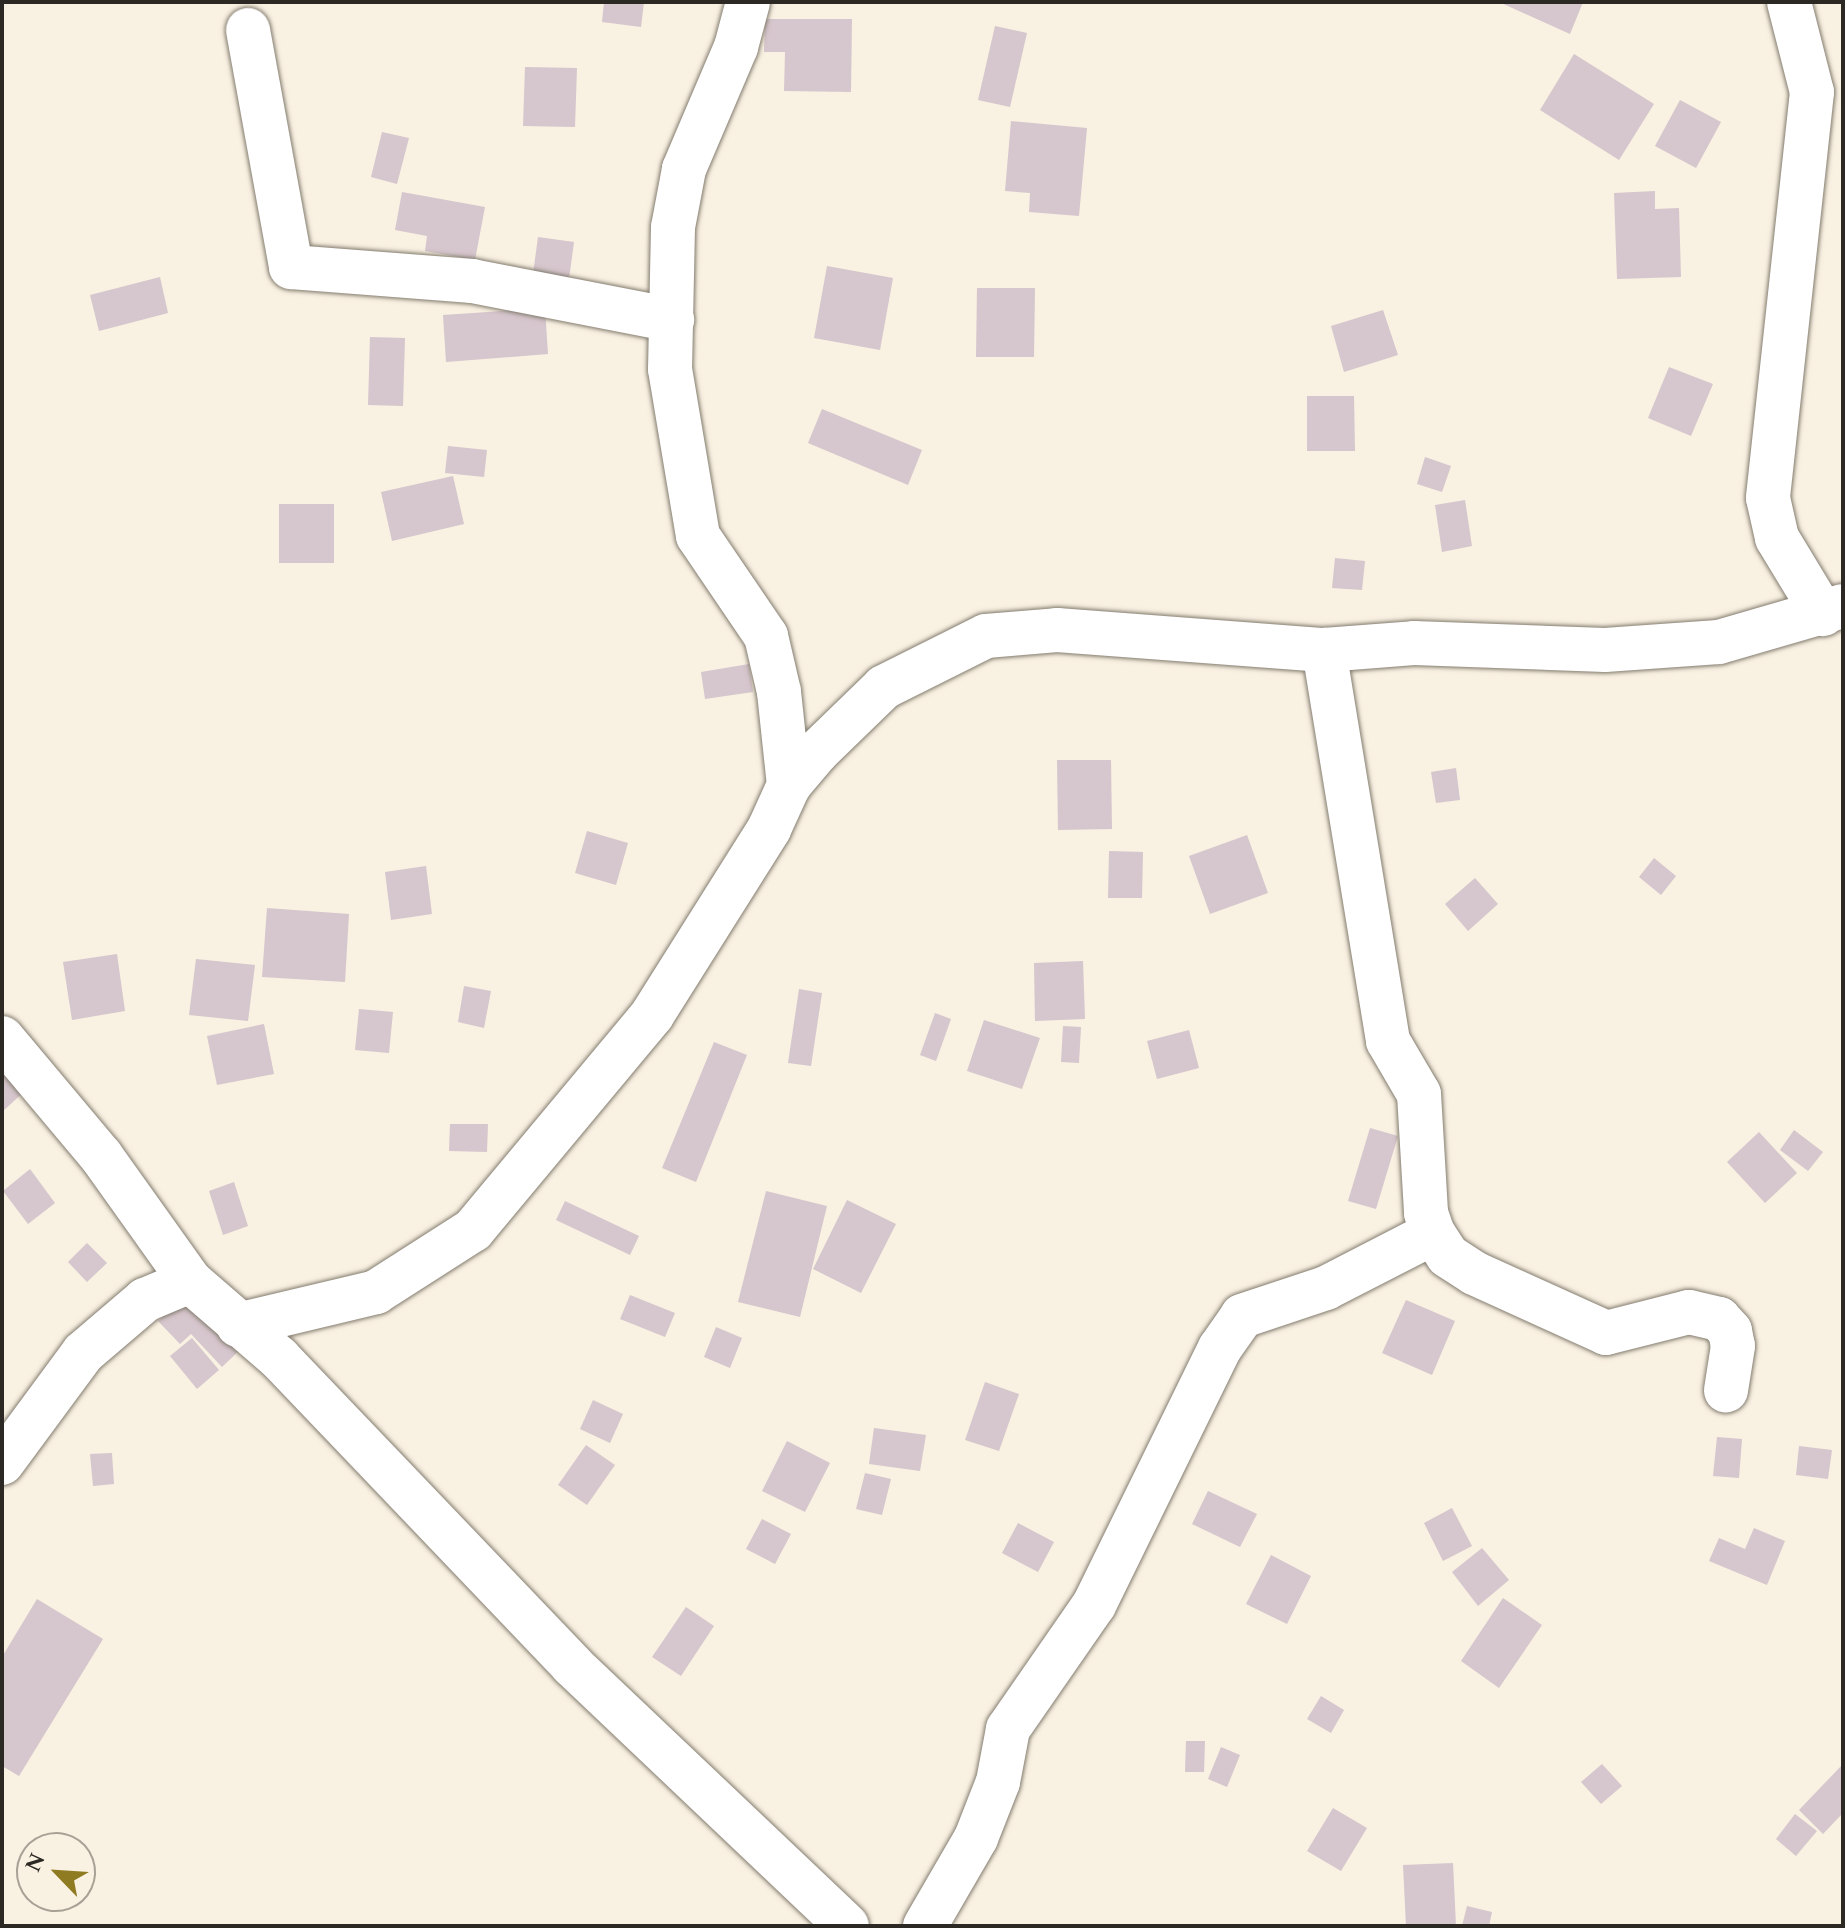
<!DOCTYPE html>
<html>
<head>
<meta charset="utf-8">
<style>
	body { margin:0 }
	#map { position:relative; width:1845px; height:1928px; overflow:hidden; background:#f9f1e2; font-family:Spectral,serif }
	div>[style] { position:absolute }
	.building>* { inset:0; background:#d6c6cd }
	.roads { filter:drop-shadow(0 0 2px #837c6f) drop-shadow(0 0 2px #837c6f) }
	.minor>* { height:44px; margin:-22px; padding:0 22px; transform-origin:22px; border-radius:22px; background:#fff }
	span { translate:-50% -50%; white-space:nowrap; text-align:center; line-height:1.15; -webkit-text-stroke:7px #f9f1e2; paint-order:stroke }
	.frame { position:absolute; inset:0; border:4px solid #2c2924; pointer-events:none }
	.north { position:absolute; left:16px; top:1832px; width:80px; height:80px; box-sizing:border-box; background:#f9f1e2; border:2px solid #a7a196; border-radius:50%; rotate:295deg; font-size:22px; font-weight:700; line-height:32px; text-align:center; color:#2c2924 }
	.north::after { content:''; display:block; margin:auto; width:28px; height:36px; background:#8f7b21; clip-path:polygon(50% 0,100% 100%,50% 72%,0 100%) }
</style>
</head>
<body>
<div id="map">
	<div class="building">
		<div style="clip-path:polygon(604px 2px,644px 2px,641px 27px,602px 22px)"></div>
		<div style="clip-path:polygon(1499px 2px,1583px 2px,1570px 34px)"></div>
		<div style="clip-path:polygon(765px 19px,852px 19px,851px 92px,784px 91px,785px 52px,764px 52px)"></div>
		<div style="clip-path:polygon(995px 26px,1027px 33px,1010px 107px,978px 100px)"></div>
		<div style="clip-path:polygon(1574px 54px,1654px 104px,1619px 160px,1540px 110px)"></div>
		<div style="clip-path:polygon(525px 67px,577px 68px,575px 127px,523px 126px)"></div>
		<div style="clip-path:polygon(1680px 100px,1721px 122px,1696px 168px,1655px 146px)"></div>
		<div style="clip-path:polygon(1011px 121px,1087px 128px,1079px 216px,1029px 212px,1030px 193px,1005px 191px)"></div>
		<div style="clip-path:polygon(382px 132px,409px 138px,397px 184px,371px 177px)"></div>
		<div style="clip-path:polygon(1655px 191px,1655px 209px,1679px 208px,1681px 277px,1617px 279px,1614px 193px)"></div>
		<div style="clip-path:polygon(402px 192px,485px 207px,475px 260px,425px 251px,427px 236px,395px 230px)"></div>
		<div style="clip-path:polygon(538px 237px,574px 242px,569px 279px,533px 274px)"></div>
		<div style="clip-path:polygon(827px 266px,893px 278px,880px 350px,814px 338px)"></div>
		<div style="clip-path:polygon(160px 277px,168px 313px,99px 331px,90px 295px)"></div>
		<div style="clip-path:polygon(977px 288px,1035px 288px,1034px 357px,976px 357px)"></div>
		<div style="clip-path:polygon(545px 308px,548px 354px,446px 362px,443px 315px)"></div>
		<div style="clip-path:polygon(1383px 310px,1398px 355px,1344px 372px,1331px 326px)"></div>
		<div style="clip-path:polygon(370px 337px,405px 338px,403px 406px,368px 405px)"></div>
		<div style="clip-path:polygon(1669px 367px,1713px 384px,1691px 436px,1648px 418px)"></div>
		<div style="clip-path:polygon(1307px 396px,1354px 396px,1355px 451px,1307px 451px)"></div>
		<div style="clip-path:polygon(822px 409px,922px 450px,908px 485px,808px 443px)"></div>
		<div style="clip-path:polygon(448px 446px,487px 450px,484px 477px,445px 473px)"></div>
		<div style="clip-path:polygon(1425px 457px,1451px 466px,1442px 492px,1417px 484px)"></div>
		<div style="clip-path:polygon(453px 476px,464px 524px,392px 541px,381px 492px)"></div>
		<div style="clip-path:polygon(1465px 500px,1472px 546px,1442px 552px,1435px 505px)"></div>
		<div style="clip-path:polygon(279px 504px,334px 504px,334px 563px,279px 563px)"></div>
		<div style="clip-path:polygon(1335px 558px,1365px 561px,1362px 590px,1332px 588px)"></div>
		<div style="clip-path:polygon(749px 664px,753px 692px,705px 699px,701px 672px)"></div>
		<div style="clip-path:polygon(1057px 760px,1111px 760px,1112px 829px,1058px 830px)"></div>
		<div style="clip-path:polygon(1456px 768px,1460px 800px,1436px 803px,1431px 772px)"></div>
		<div style="clip-path:polygon(587px 831px,628px 843px,616px 885px,575px 873px)"></div>
		<div style="clip-path:polygon(1247px 835px,1268px 893px,1210px 914px,1189px 856px)"></div>
		<div style="clip-path:polygon(1109px 851px,1143px 852px,1142px 898px,1108px 898px)"></div>
		<div style="clip-path:polygon(1654px 858px,1676px 876px,1661px 895px,1639px 877px)"></div>
		<div style="clip-path:polygon(426px 866px,432px 914px,391px 920px,385px 872px)"></div>
		<div style="clip-path:polygon(1475px 878px,1498px 904px,1468px 931px,1445px 904px)"></div>
		<div style="clip-path:polygon(267px 908px,349px 914px,345px 982px,262px 977px)"></div>
		<div style="clip-path:polygon(117px 954px,125px 1011px,72px 1020px,63px 962px)"></div>
		<div style="clip-path:polygon(196px 959px,255px 965px,248px 1021px,189px 1015px)"></div>
		<div style="clip-path:polygon(1083px 961px,1085px 1019px,1035px 1021px,1034px 963px)"></div>
		<div style="clip-path:polygon(464px 986px,491px 991px,484px 1028px,458px 1022px)"></div>
		<div style="clip-path:polygon(799px 989px,822px 993px,811px 1066px,788px 1063px)"></div>
		<div style="clip-path:polygon(359px 1009px,393px 1012px,389px 1053px,355px 1050px)"></div>
		<div style="clip-path:polygon(935px 1013px,951px 1019px,936px 1061px,920px 1055px)"></div>
		<div style="clip-path:polygon(984px 1020px,1040px 1038px,1022px 1089px,967px 1071px)"></div>
		<div style="clip-path:polygon(264px 1024px,274px 1074px,217px 1085px,207px 1036px)"></div>
		<div style="clip-path:polygon(1063px 1026px,1081px 1027px,1079px 1063px,1061px 1062px)"></div>
		<div style="clip-path:polygon(1189px 1030px,1199px 1068px,1157px 1079px,1147px 1041px)"></div>
		<div style="clip-path:polygon(714px 1042px,747px 1055px,696px 1182px,662px 1168px)"></div>
		<div style="clip-path:polygon(2px 1062px,27px 1089px,2px 1112px)"></div>
		<div style="clip-path:polygon(450px 1124px,488px 1124px,487px 1152px,449px 1151px)"></div>
		<div style="clip-path:polygon(1370px 1128px,1398px 1136px,1376px 1209px,1348px 1201px)"></div>
		<div style="clip-path:polygon(1794px 1130px,1823px 1152px,1808px 1171px,1780px 1150px)"></div>
		<div style="clip-path:polygon(1759px 1132px,1797px 1173px,1765px 1203px,1727px 1162px)"></div>
		<div style="clip-path:polygon(30px 1169px,55px 1203px,28px 1224px,3px 1191px)"></div>
		<div style="clip-path:polygon(234px 1182px,248px 1226px,223px 1235px,209px 1191px)"></div>
		<div style="clip-path:polygon(766px 1191px,827px 1206px,800px 1317px,738px 1302px)"></div>
		<div style="clip-path:polygon(847px 1200px,896px 1224px,861px 1293px,813px 1269px)"></div>
		<div style="clip-path:polygon(565px 1201px,639px 1236px,630px 1255px,556px 1220px)"></div>
		<div style="clip-path:polygon(87px 1243px,107px 1263px,87px 1282px,68px 1262px)"></div>
		<div style="clip-path:polygon(194px 1288px,246px 1344px,222px 1367px,191px 1334px,180px 1344px,158px 1321px)"></div>
		<div style="clip-path:polygon(630px 1295px,675px 1313px,665px 1337px,620px 1319px)"></div>
		<div style="clip-path:polygon(1406px 1300px,1455px 1321px,1432px 1375px,1382px 1353px)"></div>
		<div style="clip-path:polygon(716px 1327px,742px 1338px,730px 1368px,704px 1357px)"></div>
		<div style="clip-path:polygon(192px 1338px,219px 1370px,197px 1389px,170px 1356px)"></div>
		<div style="clip-path:polygon(985px 1382px,1019px 1394px,999px 1451px,965px 1440px)"></div>
		<div style="clip-path:polygon(593px 1400px,623px 1414px,610px 1443px,580px 1429px)"></div>
		<div style="clip-path:polygon(874px 1428px,926px 1435px,920px 1471px,869px 1464px)"></div>
		<div style="clip-path:polygon(1717px 1437px,1742px 1439px,1739px 1478px,1713px 1476px)"></div>
		<div style="clip-path:polygon(787px 1441px,830px 1463px,805px 1512px,762px 1491px)"></div>
		<div style="clip-path:polygon(586px 1445px,615px 1465px,587px 1505px,558px 1485px)"></div>
		<div style="clip-path:polygon(1799px 1446px,1832px 1450px,1828px 1479px,1796px 1475px)"></div>
		<div style="clip-path:polygon(112px 1453px,114px 1484px,93px 1486px,90px 1454px)"></div>
		<div style="clip-path:polygon(865px 1473px,891px 1479px,882px 1515px,856px 1509px)"></div>
		<div style="clip-path:polygon(1208px 1491px,1257px 1514px,1240px 1547px,1192px 1524px)"></div>
		<div style="clip-path:polygon(1452px 1508px,1472px 1546px,1443px 1561px,1424px 1523px)"></div>
		<div style="clip-path:polygon(762px 1519px,791px 1534px,775px 1564px,746px 1549px)"></div>
		<div style="clip-path:polygon(1018px 1523px,1054px 1542px,1038px 1572px,1002px 1553px)"></div>
		<div style="clip-path:polygon(1754px 1528px,1785px 1541px,1767px 1585px,1709px 1561px,1719px 1538px,1745px 1549px)"></div>
		<div style="clip-path:polygon(1482px 1548px,1509px 1580px,1478px 1606px,1452px 1572px)"></div>
		<div style="clip-path:polygon(1271px 1555px,1311px 1576px,1287px 1624px,1246px 1604px)"></div>
		<div style="clip-path:polygon(1503px 1598px,1542px 1625px,1499px 1688px,1461px 1661px)"></div>
		<div style="clip-path:polygon(37px 1599px,103px 1639px,19px 1776px,2px 1766px,2px 1657px)"></div>
		<div style="clip-path:polygon(686px 1607px,714px 1626px,681px 1676px,652px 1657px)"></div>
		<div style="clip-path:polygon(1321px 1696px,1344px 1710px,1331px 1733px,1307px 1719px)"></div>
		<div style="clip-path:polygon(1186px 1741px,1205px 1741px,1204px 1772px,1185px 1772px)"></div>
		<div style="clip-path:polygon(1221px 1747px,1240px 1755px,1227px 1787px,1208px 1779px)"></div>
		<div style="clip-path:polygon(1602px 1764px,1622px 1786px,1601px 1804px,1581px 1782px)"></div>
		<div style="clip-path:polygon(1843px 1764px,1843px 1813px,1823px 1834px,1799px 1810px)"></div>
		<div style="clip-path:polygon(1333px 1808px,1367px 1828px,1341px 1871px,1307px 1851px)"></div>
		<div style="clip-path:polygon(1795px 1814px,1817px 1831px,1796px 1856px,1776px 1839px)"></div>
		<div style="clip-path:polygon(1453px 1863px,1456px 1926px,1406px 1926px,1403px 1865px)"></div>
		<div style="clip-path:polygon(1467px 1906px,1492px 1912px,1489px 1926px,1462px 1926px)"></div>
	</div>
	<div class="roads">
		<div class="minor">
			<div style="left:748px;top:2px;width:47px;rotate:104.9deg"></div>
			<div style="left:736px;top:47px;width:133px;rotate:113.1deg"></div>
			<div style="left:684px;top:169px;width:59px;rotate:100.7deg"></div>
			<div style="left:673px;top:227px;width:142px;rotate:91.2deg"></div>
			<div style="left:670px;top:369px;width:169px;rotate:80.5deg"></div>
			<div style="left:698px;top:536px;width:121px;rotate:55.8deg"></div>
			<div style="left:766px;top:636px;width:57px;rotate:76.9deg"></div>
			<div style="left:779px;top:692px;width:94px;rotate:83.9deg"></div>
			<div style="left:1789px;top:2px;width:93px;rotate:75.7deg"></div>
			<div style="left:1812px;top:92px;width:408px;rotate:96.2deg"></div>
			<div style="left:1768px;top:498px;width:41px;rotate:77.3deg"></div>
			<div style="left:1777px;top:538px;width:89px;rotate:58.8deg"></div>
			<div style="left:248px;top:30px;width:241px;rotate:79.7deg"></div>
			<div style="left:291px;top:267px;width:182px;rotate:4.4deg"></div>
			<div style="left:472px;top:281px;width:204px;rotate:11deg"></div>
			<div style="left:1324px;top:650px;width:396px;rotate:80.7deg"></div>
			<div style="left:1388px;top:1041px;width:61px;rotate:59.7deg"></div>
			<div style="left:1419px;top:1094px;width:119px;rotate:86.6deg"></div>
			<div style="left:1426px;top:1213px;width:21px;rotate:71deg"></div>
			<div style="left:1433px;top:1233px;width:27px;rotate:57deg"></div>
			<div style="left:1448px;top:1256px;width:31px;rotate:33deg"></div>
			<div style="left:1474px;top:1273px;width:145px;rotate:24.4deg"></div>
			<div style="left:1606px;top:1333px;width:86px;rotate:-14.2deg"></div>
			<div style="left:1689px;top:1312px;width:31px;rotate:13deg"></div>
			<div style="left:1719px;top:1319px;width:16px;rotate:47deg"></div>
			<div style="left:1730px;top:1331px;width:15px;rotate:79deg"></div>
			<div style="left:1733px;top:1346px;width:45px;rotate:99deg"></div>
			<div style="left:2px;top:1038px;width:154px;rotate:50deg"></div>
			<div style="left:101px;top:1156px;width:153px;rotate:54.5deg"></div>
			<div style="left:190px;top:1281px;width:118px;rotate:40.9deg"></div>
			<div style="left:279px;top:1358px;width:424px;rotate:46.3deg"></div>
			<div style="left:572px;top:1665px;width:379px;rotate:43.5deg"></div>
			<div style="left:238px;top:1325px;width:142px;rotate:-13.4deg"></div>
			<div style="left:376px;top:1292px;width:115px;rotate:-32.6deg"></div>
			<div style="left:473px;top:1230px;width:280px;rotate:-50.2deg"></div>
			<div style="left:652px;top:1015px;width:220px;rotate:-57.8deg"></div>
			<div style="left:769px;top:829px;width:48px;rotate:-65.6deg"></div>
			<div style="left:789px;top:785px;width:43px;rotate:-49.7deg"></div>
			<div style="left:817px;top:752px;width:93px;rotate:-44.1deg"></div>
			<div style="left:884px;top:687px;width:114px;rotate:-26.6deg"></div>
			<div style="left:986px;top:636px;width:71px;rotate:-4.8deg"></div>
			<div style="left:1057px;top:630px;width:268px;rotate:4.3deg"></div>
			<div style="left:1324px;top:650px;width:90px;rotate:-4.4deg"></div>
			<div style="left:1414px;top:643px;width:191px;rotate:2.1deg"></div>
			<div style="left:1605px;top:650px;width:114px;rotate:-4deg"></div>
			<div style="left:1719px;top:642px;width:129px;rotate:-16.2deg"></div>
			<div style="left:2px;top:1463px;width:137px;rotate:-53.6deg"></div>
			<div style="left:83px;top:1353px;width:82px;rotate:-40.5deg"></div>
			<div style="left:145px;top:1300px;width:49px;rotate:-22.9deg"></div>
			<div style="left:925px;top:1926px;width:102px;rotate:-59.9deg"></div>
			<div style="left:976px;top:1838px;width:60px;rotate:-68.6deg"></div>
			<div style="left:998px;top:1782px;width:54px;rotate:-79.3deg"></div>
			<div style="left:1008px;top:1729px;width:151px;rotate:-55.3deg"></div>
			<div style="left:1094px;top:1605px;width:286px;rotate:-63.9deg"></div>
			<div style="left:1220px;top:1348px;width:39px;rotate:-55deg"></div>
			<div style="left:1242px;top:1316px;width:89px;rotate:-18.4deg"></div>
			<div style="left:1326px;top:1288px;width:120px;rotate:-27.2deg"></div>
		</div>
	</div>
	<div class="frame"></div>
	<div class="north">N</div>
</div>
</body>
</html>
